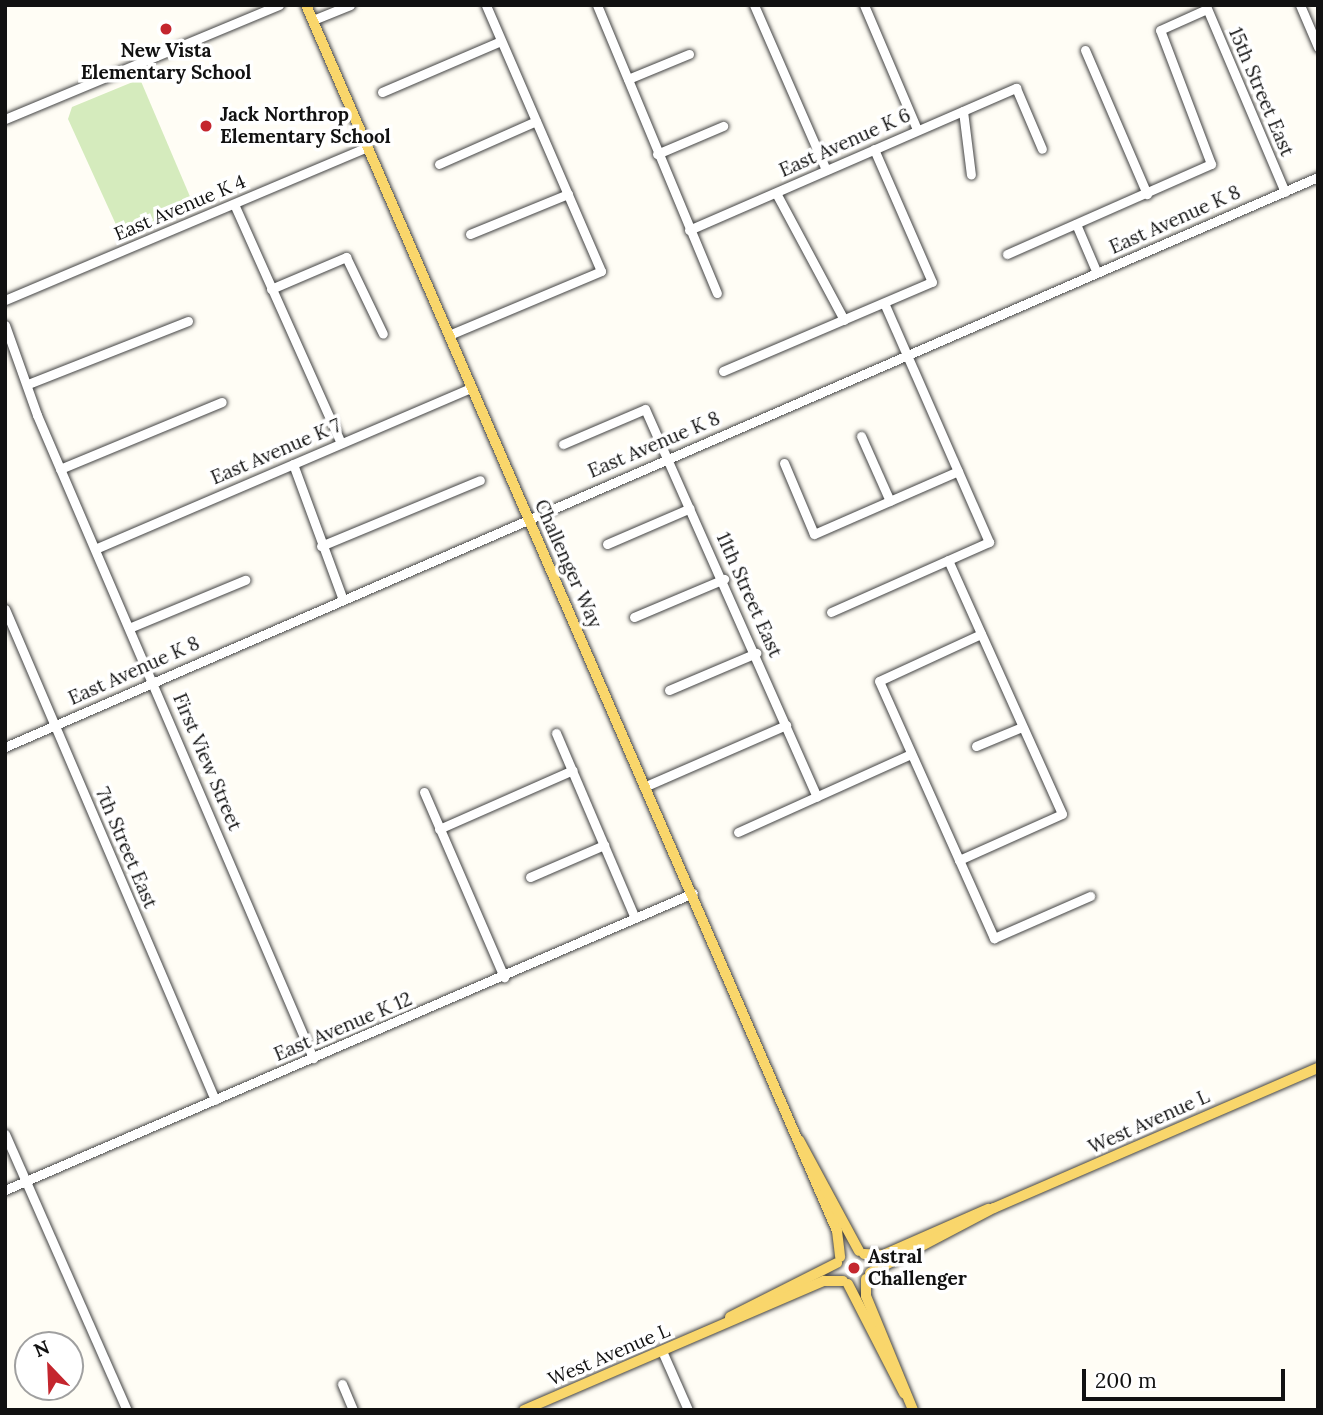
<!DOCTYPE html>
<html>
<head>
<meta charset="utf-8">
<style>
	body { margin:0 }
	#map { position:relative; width:1323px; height:1415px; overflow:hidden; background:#fffdf5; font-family:Lora,serif }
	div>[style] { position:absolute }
	.green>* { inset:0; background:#d5ebbd }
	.roads { filter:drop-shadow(0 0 2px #444) drop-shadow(0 0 2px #444) }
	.minor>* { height:9px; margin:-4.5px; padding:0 4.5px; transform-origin:4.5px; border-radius:4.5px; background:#fff }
	.major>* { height:10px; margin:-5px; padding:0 5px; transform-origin:5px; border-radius:5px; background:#f9d66b }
	.dots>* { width:19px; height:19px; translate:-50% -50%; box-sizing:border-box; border:4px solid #fff; border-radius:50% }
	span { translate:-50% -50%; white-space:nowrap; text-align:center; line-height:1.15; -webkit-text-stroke:7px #fff; paint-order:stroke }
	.poi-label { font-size:19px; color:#111; font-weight:700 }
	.left { translate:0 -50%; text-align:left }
	.street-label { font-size:19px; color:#111 }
	.frame { position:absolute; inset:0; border:7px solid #111; pointer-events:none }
	.north { position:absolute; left:14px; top:1331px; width:70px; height:70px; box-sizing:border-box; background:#fff; border:2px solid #a0a0a0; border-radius:50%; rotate:337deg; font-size:19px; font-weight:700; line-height:28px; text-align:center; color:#111 }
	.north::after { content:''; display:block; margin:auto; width:24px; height:32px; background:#c4262e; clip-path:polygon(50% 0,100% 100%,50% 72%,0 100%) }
	.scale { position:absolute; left:1082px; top:1369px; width:203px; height:32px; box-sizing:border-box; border:4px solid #111; border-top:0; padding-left:9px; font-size:21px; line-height:24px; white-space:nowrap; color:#111; -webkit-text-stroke:5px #fff; paint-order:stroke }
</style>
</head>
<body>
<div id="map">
	<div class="green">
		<div style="clip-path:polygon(140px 79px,194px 206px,132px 233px,118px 229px,68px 119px,72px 107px)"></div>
	</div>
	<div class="roads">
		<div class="minor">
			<div style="left:597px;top:5px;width:312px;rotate:67.4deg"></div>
			<div style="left:754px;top:5px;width:180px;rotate:66.4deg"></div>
			<div style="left:864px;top:5px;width:135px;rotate:66.9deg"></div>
			<div style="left:1300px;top:5px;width:46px;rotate:66.8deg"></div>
			<div style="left:1206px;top:6px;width:202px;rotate:67deg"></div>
			<div style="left:313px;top:20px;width:40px;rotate:-22deg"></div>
			<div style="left:1085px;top:50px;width:157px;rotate:66.7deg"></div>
			<div style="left:628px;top:79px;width:66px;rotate:-22.3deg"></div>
			<div style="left:382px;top:92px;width:129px;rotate:-23.2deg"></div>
			<div style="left:963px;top:111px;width:64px;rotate:82.9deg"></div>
			<div style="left:5px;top:119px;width:297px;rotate:-22.6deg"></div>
			<div style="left:657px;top:154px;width:72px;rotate:-23deg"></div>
			<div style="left:439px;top:164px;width:106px;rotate:-23.9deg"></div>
			<div style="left:776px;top:193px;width:144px;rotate:61.8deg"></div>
			<div style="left:234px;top:204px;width:262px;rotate:65.9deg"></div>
			<div style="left:1076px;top:224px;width:53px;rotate:66.8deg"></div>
			<div style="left:689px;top:230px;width:357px;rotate:-23.5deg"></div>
			<div style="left:1016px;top:88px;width:66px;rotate:66.9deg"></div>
			<div style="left:470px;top:234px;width:106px;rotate:-22.2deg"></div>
			<div style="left:1007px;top:254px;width:223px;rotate:-23.8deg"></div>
			<div style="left:1211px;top:164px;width:143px;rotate:-110.8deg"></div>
			<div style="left:1160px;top:30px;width:51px;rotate:-24.1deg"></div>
			<div style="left:271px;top:289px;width:82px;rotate:-23.1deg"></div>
			<div style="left:346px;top:257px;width:85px;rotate:64.3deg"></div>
			<div style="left:5px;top:300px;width:393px;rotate:-22.9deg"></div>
			<div style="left:5px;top:325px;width:96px;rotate:70.4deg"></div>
			<div style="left:37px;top:415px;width:700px;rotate:66.77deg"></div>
			<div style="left:449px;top:335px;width:165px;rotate:-22.8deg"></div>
			<div style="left:601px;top:271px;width:290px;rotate:-113.4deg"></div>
			<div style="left:723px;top:371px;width:227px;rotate:-23.1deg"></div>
			<div style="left:932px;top:282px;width:145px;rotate:-113.6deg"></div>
			<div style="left:28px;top:384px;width:172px;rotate:-21.5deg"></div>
			<div style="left:861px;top:436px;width:71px;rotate:66deg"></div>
			<div style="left:563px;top:444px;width:89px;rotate:-23.1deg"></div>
			<div style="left:645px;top:409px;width:424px;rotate:66.1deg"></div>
			<div style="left:784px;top:463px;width:77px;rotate:67.1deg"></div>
			<div style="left:814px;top:534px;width:157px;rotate:-23.6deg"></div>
			<div style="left:293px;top:464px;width:142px;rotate:69.8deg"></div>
			<div style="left:60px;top:469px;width:175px;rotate:-22.5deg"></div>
			<div style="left:607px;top:544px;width:90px;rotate:-23.4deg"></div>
			<div style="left:321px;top:546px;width:172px;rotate:-22.5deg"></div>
			<div style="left:95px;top:549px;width:409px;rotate:-23.2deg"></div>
			<div style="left:948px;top:560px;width:278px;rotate:65.8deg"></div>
			<div style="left:1062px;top:814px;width:113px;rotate:155.9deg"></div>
			<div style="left:5px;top:609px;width:534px;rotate:66.84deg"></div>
			<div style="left:831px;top:612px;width:173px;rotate:-23.9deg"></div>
			<div style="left:989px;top:542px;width:261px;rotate:-113.7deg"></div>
			<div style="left:634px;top:617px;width:98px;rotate:-22.9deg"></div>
			<div style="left:129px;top:628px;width:126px;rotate:-22.5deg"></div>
			<div style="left:981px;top:634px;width:112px;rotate:155.3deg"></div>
			<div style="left:879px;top:681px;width:282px;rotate:65.9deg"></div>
			<div style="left:994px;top:938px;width:105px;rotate:-23.6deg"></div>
			<div style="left:669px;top:690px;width:95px;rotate:-23deg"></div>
			<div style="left:556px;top:733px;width:201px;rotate:66.9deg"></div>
			<div style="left:976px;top:746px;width:50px;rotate:-22.4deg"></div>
			<div style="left:5px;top:747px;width:1431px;rotate:-23.47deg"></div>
			<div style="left:646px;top:786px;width:153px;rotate:-23.5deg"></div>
			<div style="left:424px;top:792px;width:202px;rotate:66.6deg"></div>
			<div style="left:439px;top:829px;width:146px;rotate:-23.8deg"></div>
			<div style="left:738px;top:832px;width:190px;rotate:-24.3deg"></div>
			<div style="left:530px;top:877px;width:81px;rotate:-23.4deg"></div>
			<div style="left:5px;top:1134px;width:302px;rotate:66.2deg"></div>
			<div style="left:5px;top:1190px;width:749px;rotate:-23.35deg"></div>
			<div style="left:662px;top:1351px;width:64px;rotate:66.2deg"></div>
			<div style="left:342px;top:1384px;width:28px;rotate:67deg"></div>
		</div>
		<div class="major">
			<div style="left:306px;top:5px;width:1336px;rotate:66.58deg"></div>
			<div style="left:837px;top:1231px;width:26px;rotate:83deg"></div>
			<div style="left:799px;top:1140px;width:126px;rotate:61.6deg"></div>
			<div style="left:864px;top:1254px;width:19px;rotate:3deg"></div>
			<div style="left:883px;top:1255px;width:115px;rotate:-23.7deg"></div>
			<div style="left:870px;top:1273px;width:140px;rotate:-27.7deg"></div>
			<div style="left:994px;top:1208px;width:353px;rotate:-23.4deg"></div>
			<div style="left:866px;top:1279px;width:17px;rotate:90deg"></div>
			<div style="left:866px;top:1296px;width:123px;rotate:67.6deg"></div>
			<div style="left:848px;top:1284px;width:123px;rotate:62.8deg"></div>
			<div style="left:730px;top:1317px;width:120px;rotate:-26.8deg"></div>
			<div style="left:524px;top:1410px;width:327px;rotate:-23.3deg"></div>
			<div style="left:824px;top:1281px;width:19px"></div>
		</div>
	</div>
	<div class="dots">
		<div style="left:166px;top:29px;background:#c4262e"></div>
		<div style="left:206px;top:126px;background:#c4262e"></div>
		<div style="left:854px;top:1268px;background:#c4262e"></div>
	</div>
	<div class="poi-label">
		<span style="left:166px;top:62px">New Vista<br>Elementary School</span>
		<span class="left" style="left:220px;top:126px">Jack Northrop<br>Elementary School</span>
		<span class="left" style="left:868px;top:1268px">Astral<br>Challenger</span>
	</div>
	<div class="street-label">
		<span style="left:1261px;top:92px;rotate:67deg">15th Street East</span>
		<span style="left:845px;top:143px;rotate:-24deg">East Avenue K 6</span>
		<span style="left:180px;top:208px;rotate:-23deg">East Avenue K 4</span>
		<span style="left:1175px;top:220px;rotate:-24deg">East Avenue K 8</span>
		<span style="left:654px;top:445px;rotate:-23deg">East Avenue K 8</span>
		<span style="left:276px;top:452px;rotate:-23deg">East Avenue K 7</span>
		<span style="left:568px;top:564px;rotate:66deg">Challenger Way</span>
		<span style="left:749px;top:595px;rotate:66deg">11th Street East</span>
		<span style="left:134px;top:671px;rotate:-24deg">East Avenue K 8</span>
		<span style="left:207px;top:762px;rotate:67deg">First View Street</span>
		<span style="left:126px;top:848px;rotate:67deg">7th Street East</span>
		<span style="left:343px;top:1027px;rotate:-23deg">East Avenue K 12</span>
		<span style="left:1149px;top:1122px;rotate:-24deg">West Avenue L</span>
		<span style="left:609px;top:1355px;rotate:-23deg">West Avenue L</span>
	</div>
	<div class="frame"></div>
	<div class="north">N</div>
	<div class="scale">200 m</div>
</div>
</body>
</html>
